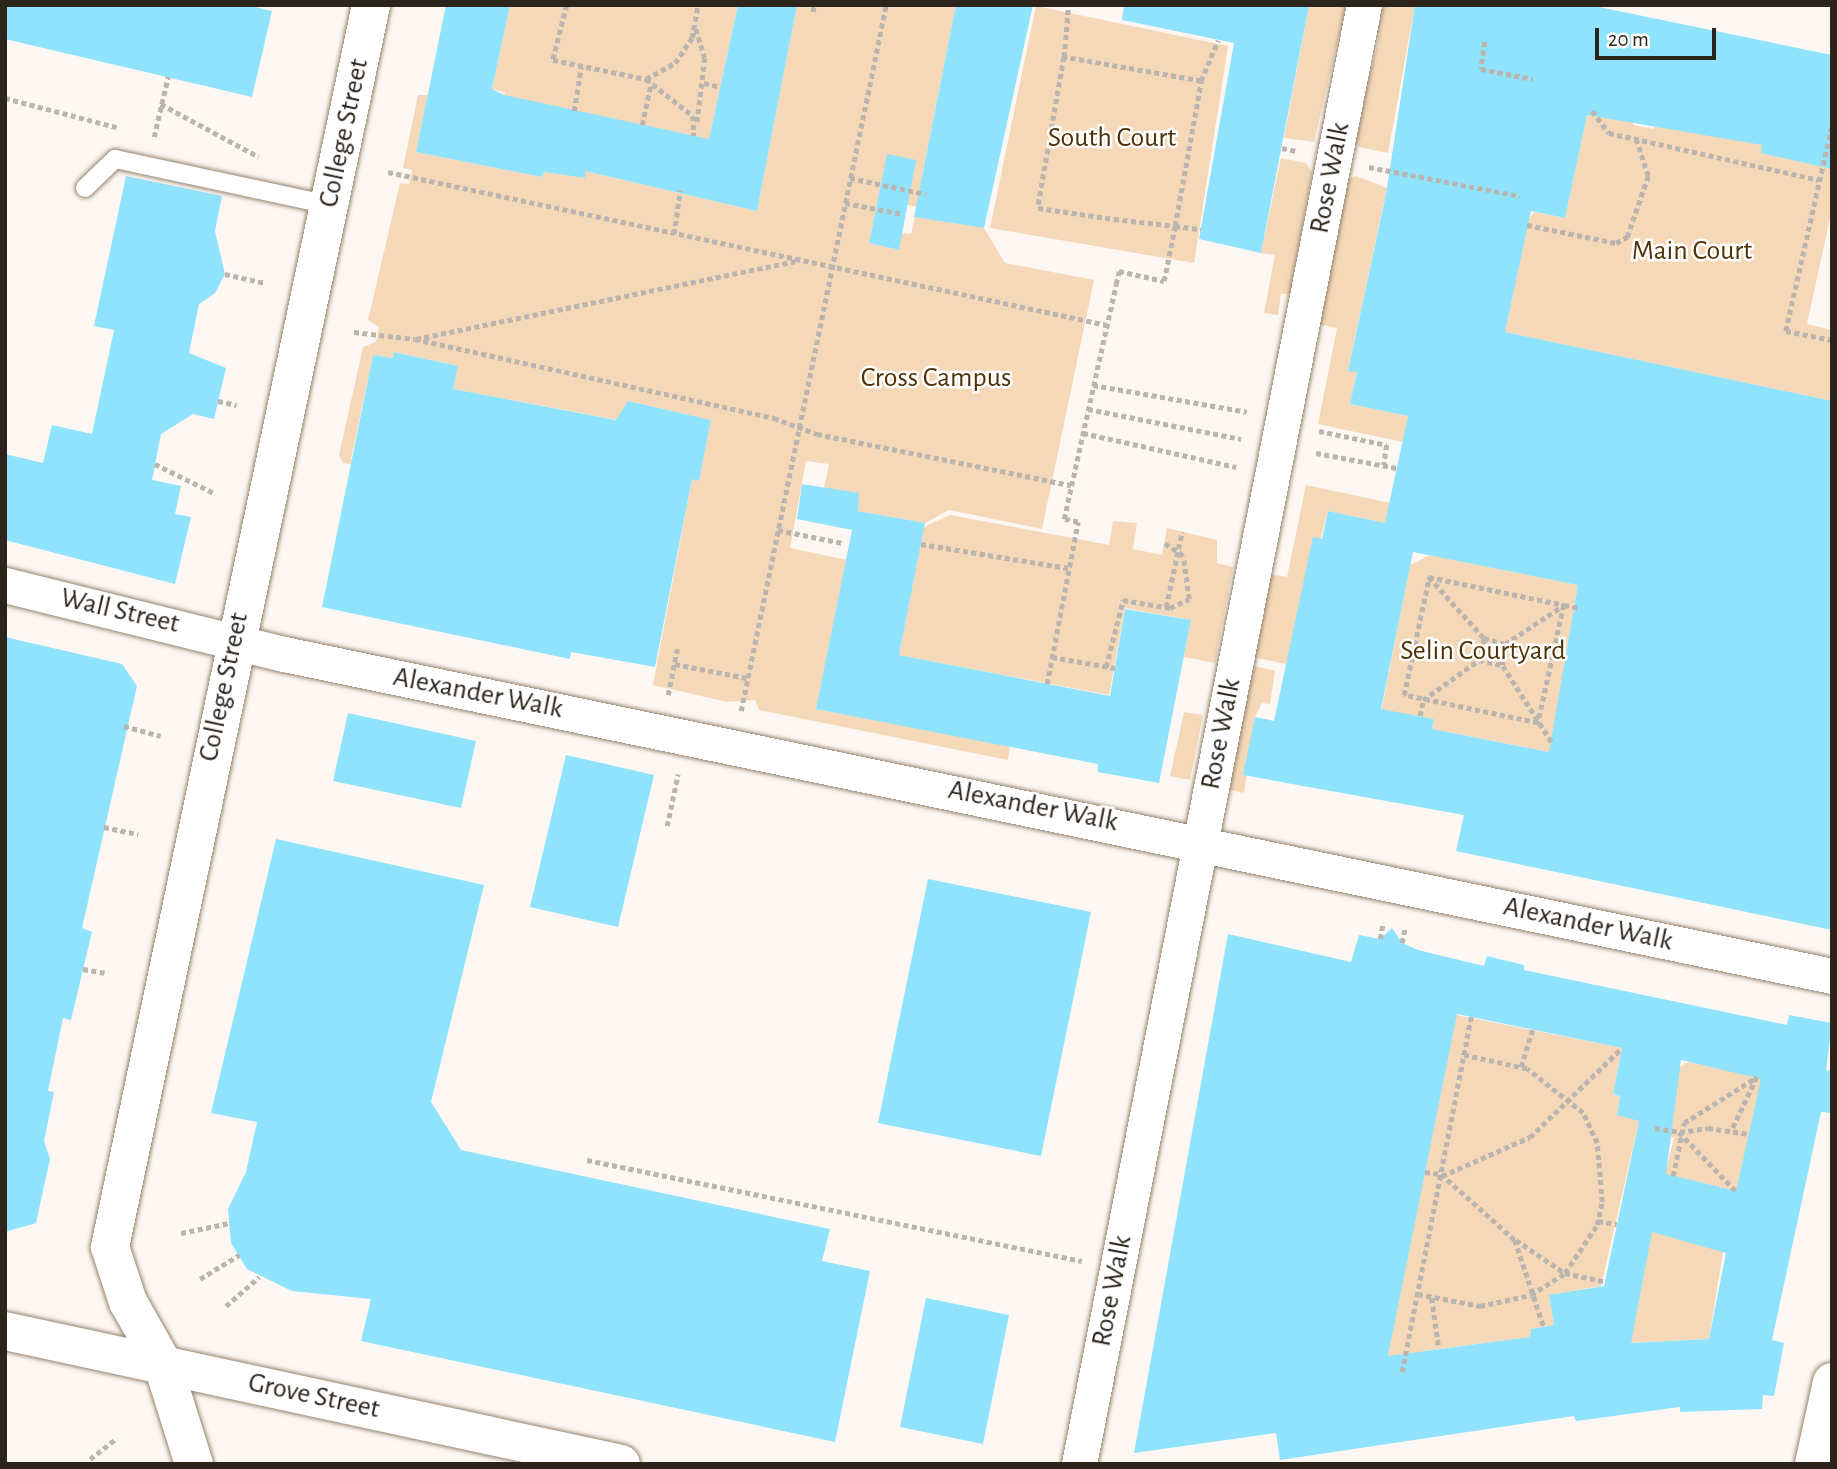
<!DOCTYPE html>
<html>
<head>
<meta charset="utf-8">
<style>
	body { margin:0 }
	#map { position:relative; width:1837px; height:1469px; overflow:hidden; background:#fcf7f3; font-family:"Alegreya Sans",sans-serif }
	div>[style] { position:absolute }
	.green>* { inset:0; background:#f4d8b7 }
	.building>* { inset:0; background:#90e3fc }
	.path>* { height:4.5px; margin-top:-2.25px; transform-origin:0; background:repeating-linear-gradient(90deg,#bbb5b0 0 5px,transparent 0 8.5px) }
	.roads { filter:drop-shadow(0 0 2px #95836c) drop-shadow(0 0 2px #95836c) }
	.lane>* { height:18px; margin:-9px; padding:0 9px; transform-origin:9px; border-radius:9px; background:#fff }
	.street>* { height:35px; margin:-17.5px; padding:0 17.5px; transform-origin:17.5px; border-radius:17.5px; background:#fff }
	.secondary>* { height:38px; margin:-19px; padding:0 19px; transform-origin:19px; border-radius:19px; background:#fff }
	.primary>* { height:38px; margin:-19px; padding:0 19px; transform-origin:19px; border-radius:19px; background:#fff }
	span { translate:-50% -50%; white-space:nowrap; text-align:center; line-height:1.15; -webkit-text-stroke:5px #fff; paint-order:stroke }
	.street-label { font-size:28px; color:#2c241b }
	.park-label { font-size:28px; color:#4f3205 }
	.frame { position:absolute; inset:0; border:7px solid #2c241b; pointer-events:none }
	.scale { position:absolute; left:1595px; top:28px; width:121px; height:32px; box-sizing:border-box; border:4px solid #2c241b; border-top:0; padding-left:9px; font-size:21px; line-height:24px; white-space:nowrap; color:#2c241b; -webkit-text-stroke:5px #fff; paint-order:stroke }
</style>
</head>
<body>
<div id="map">
	<div class="green">
		<div style="clip-path:polygon(510px 5px,738px 5px,709px 139px,555px 107px,499px 120px,505px 92px,492px 89px)"></div>
		<div style="clip-path:polygon(evenodd,797px 5px,956px 5px,922px 176px,922px 218px,984px 228px,1005px 263px,1094px 280px,1042px 529px,949px 510px,925px 523px,858px 511px,824px 488px,829px 464px,806px 461px,790px 548px,847px 560px,816px 709px,1010px 746px,1008px 760px,759px 710px,755px 700px,727px 702px,653px 685px,692px 479px,699px 480px,711px 420px,628px 401px,623px 421px,453px 389px,458px 366px,395px 352px,393px 358px,373px 355px,351px 459px,368px 467px,343px 463px,339px 455px,363px 347px,376px 342px,379px 327px,368px 320px,400px 183px,409px 184px,412px 170px,403px 168px,418px 95px,428px 95px,416px 152px,542px 177px,544px 172px,585px 178px,585px 171px,757px 211px,797px 5px,878px 198px,917px 207px,911px 234px,902px 233px,898px 250px,869px 243px,878px 198px)"></div>
		<div style="clip-path:polygon(1309px 5px,1346px 5px,1314px 142px,1284px 138px)"></div>
		<div style="clip-path:polygon(1381px 5px,1415px 5px,1388px 153px,1359px 147px,1354px 139px,1378px 43px)"></div>
		<div style="clip-path:polygon(1036px 6px,1228px 46px,1194px 263px,990px 228px)"></div>
		<div style="clip-path:polygon(1588px 109px,1634px 118px,1633px 125px,1654px 129px,1656px 123px,1762px 145px,1832px 117px,1832px 209px,1807px 324px,1832px 330px,1832px 401px,1505px 332px,1529px 219px,1534px 212px,1565px 218px)"></div>
		<div style="clip-path:polygon(1281px 158px,1306px 163px,1312px 173px,1290px 294px,1281px 294px,1278px 315px,1264px 313px,1275px 255px,1261px 253px)"></div>
		<div style="clip-path:polygon(1356px 176px,1387px 188px,1348px 370px,1357px 372px,1350px 404px,1408px 416px,1403px 442px,1318px 424px,1337px 328px,1317px 324px,1346px 180px)"></div>
		<div style="clip-path:polygon(1306px 485px,1390px 503px,1385px 523px,1328px 511px,1286px 664px,1252px 657px,1268px 574px,1287px 577px)"></div>
		<div style="clip-path:polygon(950px 515px,1109px 545px,1113px 521px,1137px 523px,1133px 549px,1162px 555px,1167px 528px,1217px 540px,1217px 563px,1233px 567px,1215px 663px,1184px 657px,1191px 620px,1125px 608px,1109px 695px,899px 655px,924px 527px)"></div>
		<div style="clip-path:polygon(1430px 555px,1578px 585px,1550px 752px,1432px 729px,1434px 719px,1420px 716px,1413px 715px,1411px 723px,1380px 717px,1410px 565px)"></div>
		<div style="clip-path:polygon(1250px 665px,1275px 671px,1270px 704px,1262px 703px,1255px 717px,1244px 793px,1226px 789px)"></div>
		<div style="clip-path:polygon(1184px 712px,1203px 715px,1190px 780px,1170px 776px)"></div>
		<div style="clip-path:polygon(1456px 1015px,1622px 1048px,1613px 1094px,1620px 1096px,1617px 1114px,1639px 1121px,1601px 1286px,1549px 1295px,1554px 1325px,1531px 1329px,1530px 1337px,1424px 1351px,1384px 1374px)"></div>
		<div style="clip-path:polygon(1688px 1062px,1762px 1078px,1736px 1191px,1665px 1175px,1674px 1138px,1654px 1133px,1680px 1067px)"></div>
		<div style="clip-path:polygon(1653px 1227px,1723px 1252px,1709px 1339px,1625px 1343px)"></div>
	</div>
	<div class="building">
		<div style="clip-path:polygon(5px 5px,247px 5px,272px 11px,252px 97px,5px 39px)"></div>
		<div style="clip-path:polygon(446px 5px,510px 5px,492px 89px,504px 95px,709px 139px,738px 5px,797px 5px,757px 211px,585px 171px,585px 178px,544px 172px,542px 177px,416px 152px)"></div>
		<div style="clip-path:polygon(956px 5px,1033px 5px,984px 228px,914px 217px)"></div>
		<div style="clip-path:polygon(1124px 5px,1309px 5px,1261px 253px,1199px 239px,1234px 43px,1122px 20px)"></div>
		<div style="clip-path:polygon(evenodd,1415px 5px,1589px 5px,1832px 55px,1832px 169px,1761px 153px,1762px 145px,1587px 115px,1565px 218px,1531px 211px,1505px 332px,1832px 401px,1832px 930px,1456px 851px,1464px 815px,1243px 775px,1255px 717px,1274px 721px,1313px 537px,1322px 539px,1328px 511px,1385px 523px,1408px 416px,1350px 404px,1357px 372px,1348px 371px,1386px 194px,1415px 5px,1413px 552px,1578px 585px,1549px 752px,1432px 729px,1434px 719px,1381px 709px,1413px 552px)"></div>
		<div style="clip-path:polygon(887px 154px,916px 160px,899px 250px,869px 243px)"></div>
		<div style="clip-path:polygon(126px 176px,222px 196px,215px 231px,225px 274px,215px 293px,199px 304px,189px 353px,226px 368px,214px 419px,193px 414px,161px 434px,152px 480px,181px 486px,175px 514px,191px 517px,175px 584px,5px 540px,5px 454px,43px 463px,52px 425px,92px 434px,114px 330px,94px 326px)"></div>
		<div style="clip-path:polygon(394px 352px,458px 366px,453px 389px,616px 420px,628px 401px,711px 420px,699px 481px,692px 479px,655px 667px,571px 652px,570px 659px,322px 607px,373px 355px,393px 358px)"></div>
		<div style="clip-path:polygon(802px 484px,859px 493px,858px 511px,925px 523px,899px 655px,1110px 696px,1125px 609px,1191px 620px,1159px 783px,1098px 772px,1098px 764px,816px 709px,852px 530px,797px 519px)"></div>
		<div style="clip-path:polygon(5px 637px,122px 664px,137px 686px,82px 928px,92px 932px,71px 1020px,63px 1018px,48px 1091px,54px 1092px,44px 1141px,50px 1159px,36px 1223px,5px 1232px)"></div>
		<div style="clip-path:polygon(348px 713px,476px 741px,461px 808px,333px 781px)"></div>
		<div style="clip-path:polygon(566px 755px,654px 775px,618px 927px,530px 907px)"></div>
		<div style="clip-path:polygon(276px 839px,484px 885px,431px 1102px,461px 1150px,830px 1229px,822px 1261px,870px 1271px,835px 1442px,361px 1341px,371px 1299px,292px 1291px,247px 1269px,231px 1243px,228px 1209px,246px 1172px,257px 1122px,211px 1113px)"></div>
		<div style="clip-path:polygon(928px 879px,1091px 912px,1041px 1156px,878px 1123px)"></div>
		<div style="clip-path:polygon(evenodd,1392px 928px,1402px 943px,1418px 950px,1484px 966px,1487px 956px,1524px 965px,1524px 970px,1787px 1025px,1789px 1015px,1832px 1023px,1826px 1070px,1832px 1071px,1832px 1113px,1821px 1112px,1772px 1340px,1784px 1343px,1774px 1396px,1763px 1395px,1762px 1409px,1680px 1412px,1680px 1407px,1576px 1421px,1574px 1416px,1280px 1460px,1276px 1433px,1134px 1453px,1228px 934px,1351px 962px,1359px 935px,1380px 939px,1392px 928px,1457px 1014px,1622px 1048px,1613px 1094px,1620px 1096px,1617px 1115px,1639px 1121px,1604px 1286px,1549px 1295px,1554px 1325px,1531px 1329px,1530px 1337px,1388px 1356px,1457px 1014px,1392px 928px,1681px 1060px,1761px 1079px,1736px 1191px,1666px 1174px,1681px 1060px,1392px 928px,1652px 1232px,1726px 1253px,1709px 1339px,1631px 1343px,1652px 1232px)"></div>
		<div style="clip-path:polygon(926px 1298px,1009px 1315px,983px 1444px,900px 1427px)"></div>
	</div>
	<div class="path">
		<div style="left:567px;top:5px;width:57px;rotate:104.3deg"></div>
		<div style="left:553px;top:60px;width:95px;rotate:11.5deg"></div>
		<div style="left:646px;top:79px;width:33px;rotate:-29deg"></div>
		<div style="left:675px;top:63px;width:30px;rotate:-56deg"></div>
		<div style="left:692px;top:38px;width:34px;rotate:-80deg"></div>
		<div style="left:813px;top:12px;width:7px;rotate:-82deg"></div>
		<div style="left:696px;top:29px;width:30px;rotate:73deg"></div>
		<div style="left:705px;top:58px;width:66px;rotate:96.9deg"></div>
		<div style="left:1485px;top:42px;width:27px;rotate:98deg"></div>
		<div style="left:1481px;top:69px;width:53px;rotate:10.9deg"></div>
		<div style="left:1064px;top:57px;width:48px;rotate:-85.2deg"></div>
		<div style="left:646px;top:79px;width:60px;rotate:38.2deg"></div>
		<div style="left:693px;top:116px;width:20px;rotate:87deg"></div>
		<div style="left:1201px;top:81px;width:44px;rotate:-67.5deg"></div>
		<div style="left:704px;top:83px;width:17px;rotate:13deg"></div>
		<div style="left:5px;top:98px;width:118px;rotate:14.7deg"></div>
		<div style="left:161px;top:104px;width:111px;rotate:28.4deg"></div>
		<div style="left:574px;top:111px;width:44px;rotate:-80.8deg"></div>
		<div style="left:1592px;top:111px;width:28px;rotate:52deg"></div>
		<div style="left:1609px;top:133px;width:215px;rotate:12.6deg"></div>
		<div style="left:642px;top:125px;width:43px;rotate:-77.9deg"></div>
		<div style="left:1832px;top:127px;width:209px;rotate:102.7deg"></div>
		<div style="left:1786px;top:331px;width:47px;rotate:11.1deg"></div>
		<div style="left:154px;top:137px;width:62px;rotate:-76.9deg"></div>
		<div style="left:1282px;top:148px;width:14px;rotate:12deg"></div>
		<div style="left:1369px;top:167px;width:154px;rotate:10.9deg"></div>
		<div style="left:388px;top:172px;width:735px;rotate:12.01deg"></div>
		<div style="left:850px;top:178px;width:78px;rotate:11.9deg"></div>
		<div style="left:845px;top:203px;width:59px;rotate:10.7deg"></div>
		<div style="left:1527px;top:225px;width:91px;rotate:11.4deg"></div>
		<div style="left:1616px;top:243px;width:13px;rotate:-29deg"></div>
		<div style="left:1627px;top:237px;width:65px;rotate:-71deg"></div>
		<div style="left:1648px;top:176px;width:39px;rotate:-108deg"></div>
		<div style="left:674px;top:234px;width:44px;rotate:-82.2deg"></div>
		<div style="left:225px;top:274px;width:41px;rotate:12.7deg"></div>
		<div style="left:354px;top:332px;width:61px;rotate:6.5deg"></div>
		<div style="left:415px;top:339px;width:368px;rotate:12.4deg"></div>
		<div style="left:774px;top:418px;width:46px;rotate:20.4deg"></div>
		<div style="left:817px;top:434px;width:259px;rotate:11.4deg"></div>
		<div style="left:416px;top:339px;width:387px;rotate:-11.6deg"></div>
		<div style="left:1093px;top:385px;width:156px;rotate:9.9deg"></div>
		<div style="left:218px;top:401px;width:19px;rotate:12deg"></div>
		<div style="left:1088px;top:409px;width:156px;rotate:11.1deg"></div>
		<div style="left:1319px;top:431px;width:69px;rotate:11.6deg"></div>
		<div style="left:1387px;top:445px;width:20px;rotate:99deg"></div>
		<div style="left:1083px;top:433px;width:157px;rotate:12.5deg"></div>
		<div style="left:1316px;top:453px;width:82px;rotate:10.5deg"></div>
		<div style="left:155px;top:464px;width:68px;rotate:26.2deg"></div>
		<div style="left:778px;top:530px;width:66px;rotate:11.3deg"></div>
		<div style="left:921px;top:544px;width:149px;rotate:9.3deg"></div>
		<div style="left:1429px;top:577px;width:138px;rotate:11.7deg"></div>
		<div style="left:1564px;top:605px;width:121px;rotate:102.4deg"></div>
		<div style="left:1538px;top:723px;width:137px;rotate:-168.2deg"></div>
		<div style="left:1404px;top:695px;width:121px;rotate:-78deg"></div>
		<div style="left:1429px;top:577px;width:82px;rotate:48deg"></div>
		<div style="left:1484px;top:638px;width:22px;rotate:16deg"></div>
		<div style="left:1166px;top:607px;width:77px;rotate:-78deg"></div>
		<div style="left:1052px;top:657px;width:64px;rotate:9.9deg"></div>
		<div style="left:1479px;top:660px;width:23px;rotate:-77deg"></div>
		<div style="left:675px;top:664px;width:73px;rotate:11deg"></div>
		<div style="left:1106px;top:667px;width:69px;rotate:-75.8deg"></div>
		<div style="left:1123px;top:600px;width:48px;rotate:9.7deg"></div>
		<div style="left:1170px;top:608px;width:21px;rotate:-25deg"></div>
		<div style="left:1189px;top:599px;width:43px;rotate:-97.9deg"></div>
		<div style="left:1183px;top:556px;width:22px;rotate:-146deg"></div>
		<div style="left:1047px;top:684px;width:165px;rotate:-79.2deg"></div>
		<div style="left:1078px;top:522px;width:14px;rotate:-168deg"></div>
		<div style="left:1064px;top:519px;width:241px;rotate:-77.5deg"></div>
		<div style="left:1116px;top:284px;width:13px;rotate:-77deg"></div>
		<div style="left:1119px;top:271px;width:46px;rotate:12.5deg"></div>
		<div style="left:1164px;top:281px;width:56px;rotate:-78.7deg"></div>
		<div style="left:1175px;top:226px;width:147px;rotate:-79.8deg"></div>
		<div style="left:1201px;top:81px;width:139px;rotate:-170.1deg"></div>
		<div style="left:1064px;top:57px;width:153px;rotate:99.8deg"></div>
		<div style="left:1038px;top:208px;width:77px;rotate:8.2deg"></div>
		<div style="left:1114px;top:219px;width:61px;rotate:6.5deg"></div>
		<div style="left:1175px;top:226px;width:26px;rotate:7deg"></div>
		<div style="left:668px;top:695px;width:47px;rotate:-78.9deg"></div>
		<div style="left:741px;top:711px;width:721px;rotate:-78.39deg"></div>
		<div style="left:1420px;top:716px;width:16px;rotate:-79deg"></div>
		<div style="left:1423px;top:700px;width:69px;rotate:-35.5deg"></div>
		<div style="left:1479px;top:660px;width:24px;rotate:12deg"></div>
		<div style="left:124px;top:726px;width:38px;rotate:15deg"></div>
		<div style="left:1551px;top:742px;width:91px;rotate:-122.5deg"></div>
		<div style="left:1502px;top:665px;width:21px;rotate:-82deg"></div>
		<div style="left:1505px;top:644px;width:71px;rotate:-33.5deg"></div>
		<div style="left:1564px;top:605px;width:15px;rotate:11deg"></div>
		<div style="left:667px;top:826px;width:53px;rotate:-78.1deg"></div>
		<div style="left:104px;top:827px;width:35px;rotate:12deg"></div>
		<div style="left:1380px;top:939px;width:17px;rotate:-80deg"></div>
		<div style="left:1402px;top:943px;width:16px;rotate:-79deg"></div>
		<div style="left:83px;top:969px;width:22px;rotate:10deg"></div>
		<div style="left:1521px;top:1067px;width:39px;rotate:-73deg"></div>
		<div style="left:1655px;top:1128px;width:24px;rotate:9deg"></div>
		<div style="left:1679px;top:1132px;width:82px;rotate:46deg"></div>
		<div style="left:1680px;top:1132px;width:28px;rotate:-8deg"></div>
		<div style="left:1708px;top:1128px;width:41px;rotate:8.3deg"></div>
		<div style="left:587px;top:1160px;width:505px;rotate:11.53deg"></div>
		<div style="left:1425px;top:1172px;width:16px;rotate:7deg"></div>
		<div style="left:1441px;top:1174px;width:99px;rotate:41.7deg"></div>
		<div style="left:1515px;top:1240px;width:92px;rotate:71.6deg"></div>
		<div style="left:1442px;top:1176px;width:96px;rotate:-23.9deg"></div>
		<div style="left:1530px;top:1137px;width:128px;rotate:-44.1deg"></div>
		<div style="left:1673px;top:1176px;width:54px;rotate:-78.3deg"></div>
		<div style="left:1684px;top:1123px;width:86px;rotate:-32.2deg"></div>
		<div style="left:1757px;top:1077px;width:59px;rotate:115.3deg"></div>
		<div style="left:1598px;top:1221px;width:19px;rotate:9deg"></div>
		<div style="left:181px;top:1233px;width:49px;rotate:-11.8deg"></div>
		<div style="left:1516px;top:1240px;width:59px;rotate:34deg"></div>
		<div style="left:1565px;top:1273px;width:39px;rotate:12deg"></div>
		<div style="left:200px;top:1279px;width:46px;rotate:-31.6deg"></div>
		<div style="left:1418px;top:1294px;width:63px;rotate:11deg"></div>
		<div style="left:1480px;top:1306px;width:52px;rotate:-12.2deg"></div>
		<div style="left:1531px;top:1295px;width:40px;rotate:-32.9deg"></div>
		<div style="left:1565px;top:1273px;width:58px;rotate:-56.3deg"></div>
		<div style="left:1597px;top:1225px;width:24px;rotate:-78deg"></div>
		<div style="left:1602px;top:1202px;width:59px;rotate:-94.8deg"></div>
		<div style="left:1597px;top:1143px;width:33px;rotate:-115deg"></div>
		<div style="left:1583px;top:1113px;width:71px;rotate:-141.8deg"></div>
		<div style="left:1527px;top:1069px;width:65px;rotate:-167.5deg"></div>
		<div style="left:1432px;top:1298px;width:51px;rotate:82.2deg"></div>
		<div style="left:226px;top:1306px;width:44px;rotate:-41.3deg"></div>
		<div style="left:1402px;top:1372px;width:362px;rotate:-79deg"></div>
		<div style="left:90px;top:1459px;width:33px;rotate:-38deg"></div>
	</div>
	<div class="roads">
		<div class="lane">
			<div style="left:85px;top:188px;width:42px;rotate:-44deg"></div>
			<div style="left:115px;top:159px;width:219px;rotate:12.1deg"></div>
		</div>
		<div class="street">
			<div style="left:5px;top:585px;width:287px;rotate:13.9deg"></div>
			<div style="left:284px;top:654px;width:1581px;rotate:11.75deg"></div>
			<div style="left:1079px;top:1464px;width:1487px;rotate:-78.95deg"></div>
		</div>
		<div class="secondary">
			<div style="left:162px;top:1362px;width:107px;rotate:72.6deg"></div>
			<div style="left:1814px;top:1464px;width:84px;rotate:-77.6deg"></div>
		</div>
		<div class="primary">
			<div style="left:5px;top:1331px;width:630px;rotate:12.18deg"></div>
			<div style="left:162px;top:1362px;width:69px;rotate:-119.5deg"></div>
			<div style="left:128px;top:1302px;width:58px;rotate:-108.1deg"></div>
			<div style="left:110px;top:1247px;width:1269px;rotate:-78.13deg"></div>
		</div>
	</div>
	<div class="street-label">
		<span style="left:344px;top:133px;rotate:-78deg">College Street</span>
		<span style="left:1330px;top:178px;rotate:-79deg">Rose Walk</span>
		<span style="left:120px;top:611px;rotate:13deg">Wall Street</span>
		<span style="left:224px;top:687px;rotate:-78deg">College Street</span>
		<span style="left:478px;top:693px;rotate:11deg">Alexander Walk</span>
		<span style="left:1221px;top:734px;rotate:-79deg">Rose Walk</span>
		<span style="left:1033px;top:806px;rotate:11deg">Alexander Walk</span>
		<span style="left:1588px;top:924px;rotate:12deg">Alexander Walk</span>
		<span style="left:1112px;top:1291px;rotate:-79deg">Rose Walk</span>
		<span style="left:314px;top:1396px;rotate:12deg">Grove Street</span>
	</div>
	<div class="park-label">
		<span style="left:1112px;top:138px">South Court</span>
		<span style="left:1692px;top:251px">Main Court</span>
		<span style="left:936px;top:378px">Cross Campus</span>
		<span style="left:1483px;top:651px">Selin Courtyard</span>
	</div>
	<div class="frame"></div>
	<div class="scale">20 m</div>
</div>
</body>
</html>
